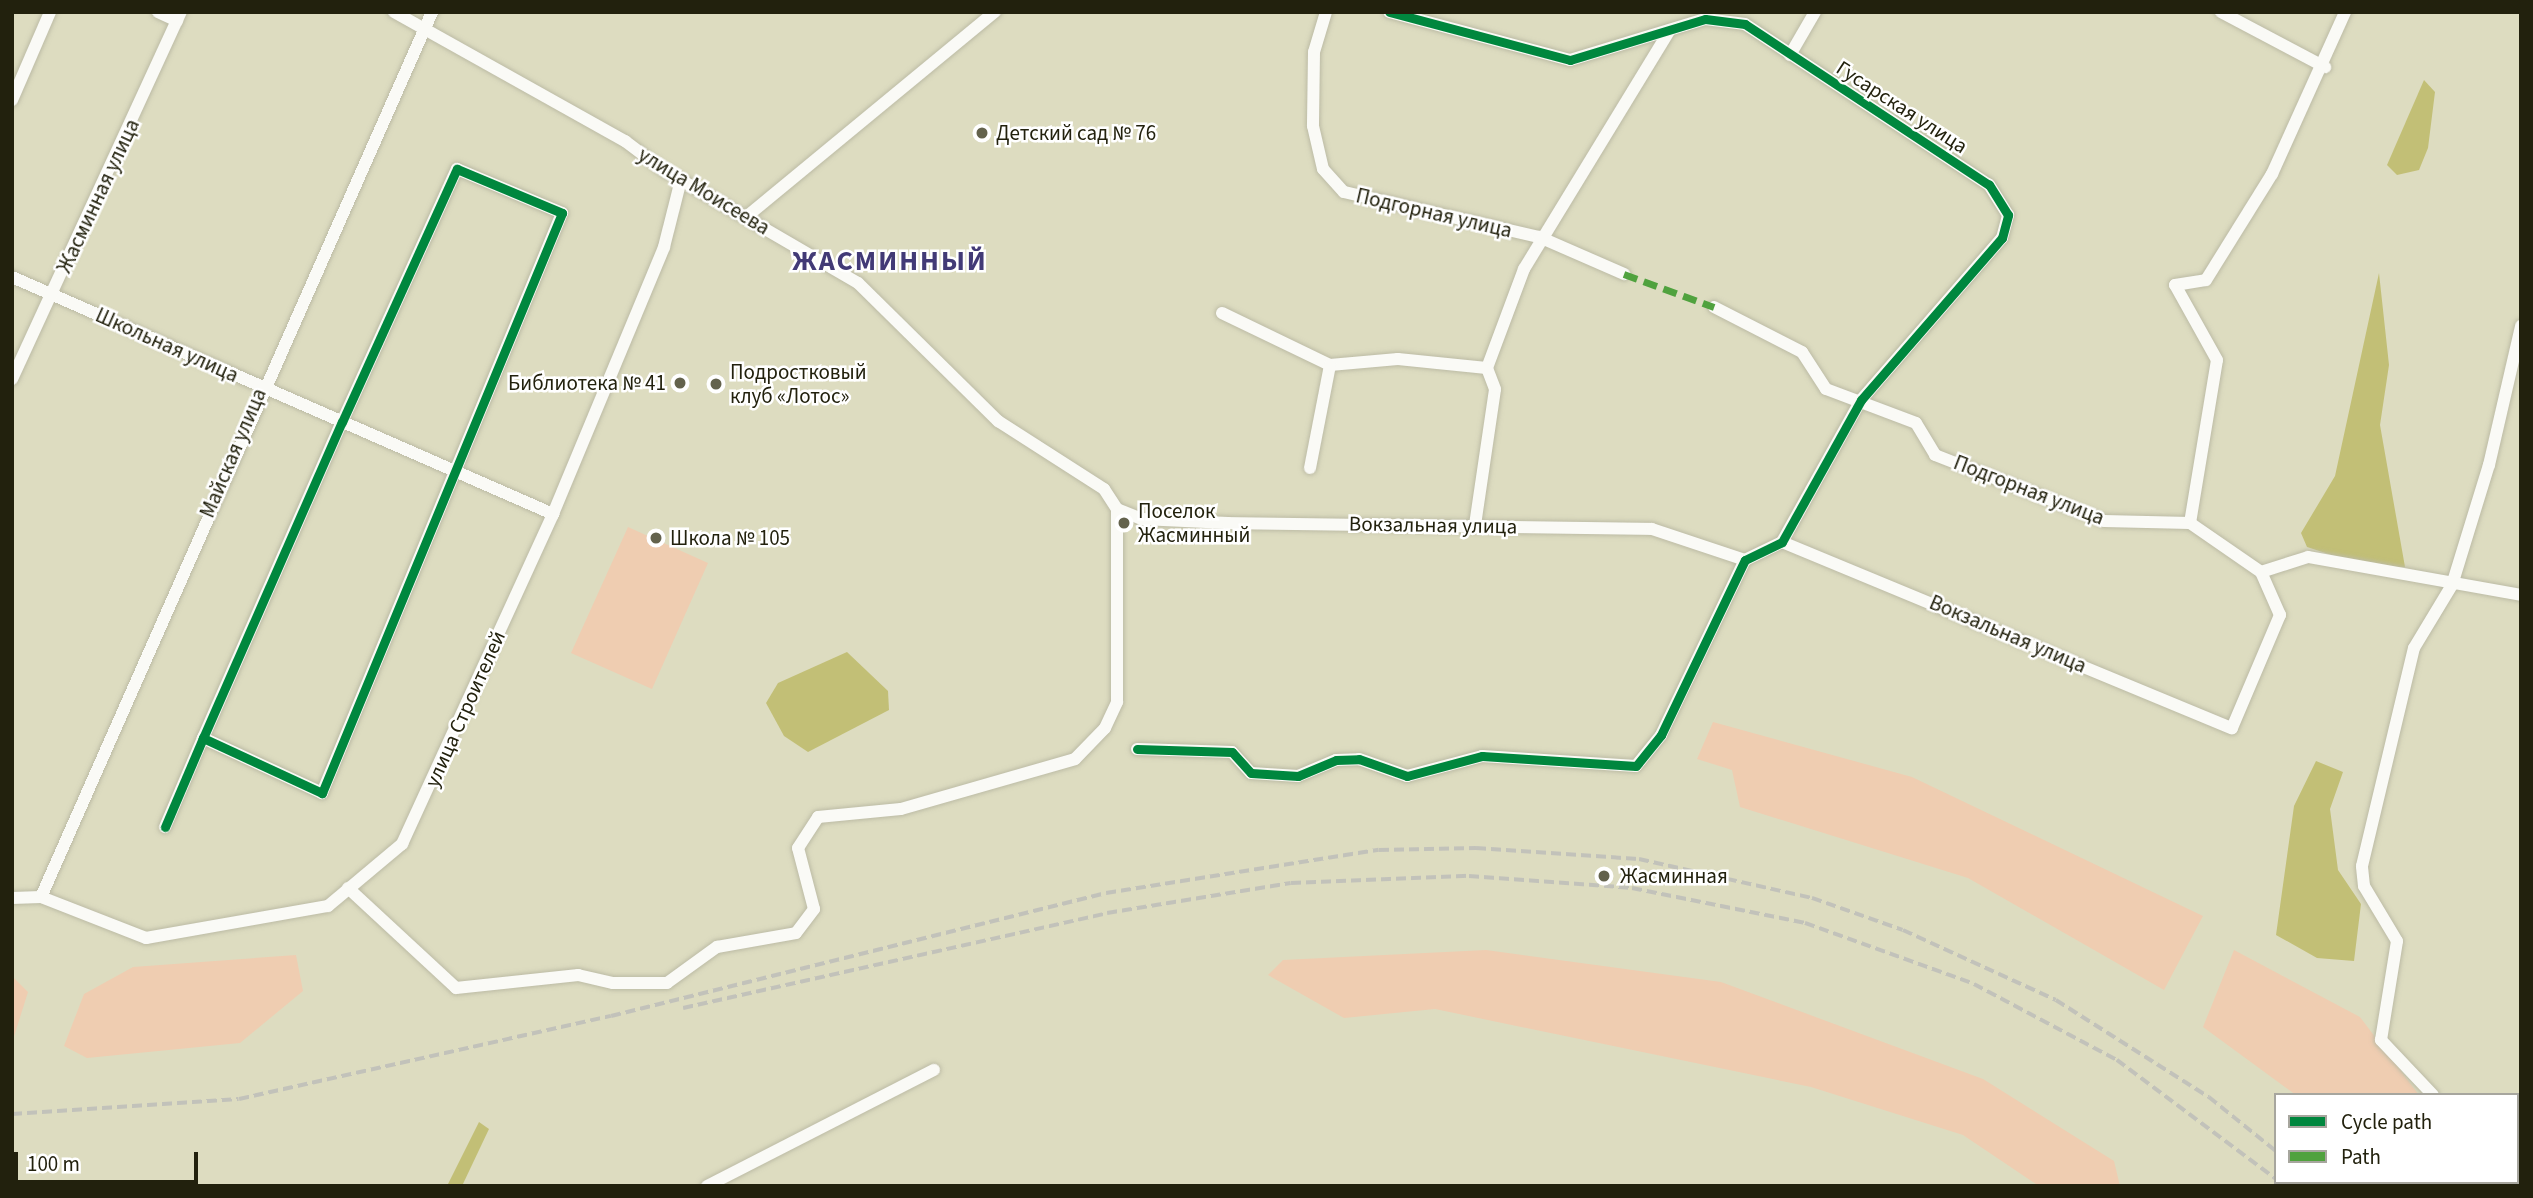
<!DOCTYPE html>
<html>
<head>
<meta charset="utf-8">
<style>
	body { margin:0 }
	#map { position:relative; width:2533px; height:1198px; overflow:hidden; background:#dddcc0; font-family:"Source Sans 3",sans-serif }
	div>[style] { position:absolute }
	.green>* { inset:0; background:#efcdb1 }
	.water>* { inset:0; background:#c2bf76 }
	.roads { filter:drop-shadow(0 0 2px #bcbba5) drop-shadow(0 0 2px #bcbba5) }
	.minor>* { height:12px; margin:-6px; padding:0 6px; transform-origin:6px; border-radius:6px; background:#fafaf6 }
	.rail>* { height:3.5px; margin-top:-1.75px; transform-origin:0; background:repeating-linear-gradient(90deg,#c2c2ba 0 10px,transparent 0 15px) }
	.quiet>* { height:7px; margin-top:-3.5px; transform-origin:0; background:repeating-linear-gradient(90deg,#50a23e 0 14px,transparent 0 21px) }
	.cycleway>* { height:9px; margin:-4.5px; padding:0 4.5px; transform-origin:4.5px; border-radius:4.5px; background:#00873e }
	.dots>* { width:19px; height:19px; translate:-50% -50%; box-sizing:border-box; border:4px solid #fff; border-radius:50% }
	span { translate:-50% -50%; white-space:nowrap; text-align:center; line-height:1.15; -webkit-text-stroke:5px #fff; paint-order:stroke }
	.street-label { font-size:21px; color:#22210d }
	.poi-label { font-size:21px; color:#22210d }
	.left { translate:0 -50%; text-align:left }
	.right { translate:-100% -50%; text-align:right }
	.district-label { font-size:28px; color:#423a76; font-weight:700; letter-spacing:2px }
	.frame { position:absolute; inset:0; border:14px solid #22210d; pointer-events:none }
	.legend { position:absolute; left:2274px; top:1093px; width:245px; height:91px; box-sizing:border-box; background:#fff; border:2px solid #a7a69e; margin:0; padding:9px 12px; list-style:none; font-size:21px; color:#22210d }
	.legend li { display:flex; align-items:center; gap:14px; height:35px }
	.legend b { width:35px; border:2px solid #a7a69e }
	.scale { position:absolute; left:14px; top:1152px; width:184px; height:32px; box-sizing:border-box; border:4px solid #22210d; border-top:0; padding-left:9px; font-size:21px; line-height:24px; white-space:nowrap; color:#22210d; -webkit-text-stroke:5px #fff; paint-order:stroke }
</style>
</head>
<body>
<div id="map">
	<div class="green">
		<div style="clip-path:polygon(628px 527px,708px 563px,652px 689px,571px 653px)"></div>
		<div style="clip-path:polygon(1713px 722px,1912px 777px,2203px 916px,2164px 990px,1968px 878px,1740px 807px,1732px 770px,1697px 759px)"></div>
		<div style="clip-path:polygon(1486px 950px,1721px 982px,1983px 1079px,2114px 1161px,2120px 1186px,2039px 1186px,1963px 1135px,1811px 1087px,1435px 1009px,1344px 1018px,1268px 975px,1283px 960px)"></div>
		<div style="clip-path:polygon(2234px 950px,2360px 1017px,2419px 1095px,2296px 1095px,2203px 1027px)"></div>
		<div style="clip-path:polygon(296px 955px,303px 991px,240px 1043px,87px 1058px,64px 1046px,84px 994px,133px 967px)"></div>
		<div style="clip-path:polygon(12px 976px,28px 992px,12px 1043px)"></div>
	</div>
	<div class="water">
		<div style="clip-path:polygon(2424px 80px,2435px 92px,2428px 148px,2419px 170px,2397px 175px,2387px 165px)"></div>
		<div style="clip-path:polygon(2379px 273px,2389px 365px,2380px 425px,2405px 567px,2368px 567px,2307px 547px,2301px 533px,2335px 476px)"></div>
		<div style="clip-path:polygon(847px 652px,888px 691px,889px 710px,808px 752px,784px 736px,766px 703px,778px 683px)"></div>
		<div style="clip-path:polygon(2316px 761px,2343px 772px,2330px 809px,2338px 870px,2361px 904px,2354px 961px,2317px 958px,2276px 935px,2294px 806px)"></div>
		<div style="clip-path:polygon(479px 1122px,489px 1129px,462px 1186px,447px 1186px)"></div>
	</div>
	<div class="roads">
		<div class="minor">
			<div style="left:158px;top:12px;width:21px;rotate:25deg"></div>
			<div style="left:394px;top:12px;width:265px;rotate:29.2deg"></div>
			<div style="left:625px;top:141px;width:46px;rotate:37.1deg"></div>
			<div style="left:662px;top:169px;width:227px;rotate:30.2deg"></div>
			<div style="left:858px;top:283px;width:197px;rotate:44.6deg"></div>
			<div style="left:998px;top:421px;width:126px;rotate:32.7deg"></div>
			<div style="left:1104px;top:489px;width:24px;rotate:57deg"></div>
			<div style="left:1326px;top:12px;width:42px;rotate:106.7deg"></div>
			<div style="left:1314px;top:52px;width:74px;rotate:90.8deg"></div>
			<div style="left:1313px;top:126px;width:44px;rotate:76.9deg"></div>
			<div style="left:1323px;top:169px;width:31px;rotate:48deg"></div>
			<div style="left:1344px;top:192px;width:200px;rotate:13deg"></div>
			<div style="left:1539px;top:237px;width:93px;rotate:23.5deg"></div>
			<div style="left:2221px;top:12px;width:118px;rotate:27.9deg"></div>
			<div style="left:1790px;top:55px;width:50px;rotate:-59.8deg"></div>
			<div style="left:12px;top:100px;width:96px;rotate:-66.6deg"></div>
			<div style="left:746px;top:217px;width:323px;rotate:-39.5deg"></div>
			<div style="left:12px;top:277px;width:591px;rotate:23.66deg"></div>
			<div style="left:1714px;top:307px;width:99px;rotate:27.1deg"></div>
			<div style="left:1802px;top:352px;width:44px;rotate:57deg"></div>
			<div style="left:1826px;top:389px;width:96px;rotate:20.7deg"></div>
			<div style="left:1916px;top:423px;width:37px;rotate:59deg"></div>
			<div style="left:1935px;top:455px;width:181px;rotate:21.3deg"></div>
			<div style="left:2104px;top:521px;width:86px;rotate:1.3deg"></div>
			<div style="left:1222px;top:313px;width:120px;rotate:25.7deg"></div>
			<div style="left:1330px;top:365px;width:68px;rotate:-5deg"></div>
			<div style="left:1398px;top:359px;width:89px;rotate:5.8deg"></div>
			<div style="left:12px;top:379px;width:404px;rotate:-65.3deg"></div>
			<div style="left:1310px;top:468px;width:105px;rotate:-79deg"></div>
			<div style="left:1117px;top:509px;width:27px;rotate:22deg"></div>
			<div style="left:1142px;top:519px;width:86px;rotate:2.7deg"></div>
			<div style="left:1228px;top:523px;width:424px;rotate:0.8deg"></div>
			<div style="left:1652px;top:529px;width:98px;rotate:18.4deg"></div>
			<div style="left:2190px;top:523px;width:165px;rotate:-80.6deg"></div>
			<div style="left:2217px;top:360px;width:86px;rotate:-119.2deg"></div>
			<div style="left:2175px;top:285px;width:31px;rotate:-9deg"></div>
			<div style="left:2206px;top:280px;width:125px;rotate:-58.1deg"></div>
			<div style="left:2272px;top:174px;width:178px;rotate:-65.7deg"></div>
			<div style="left:1475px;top:525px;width:137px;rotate:-81.6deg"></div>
			<div style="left:1495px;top:389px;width:22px;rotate:-111deg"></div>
			<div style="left:1487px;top:368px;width:106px;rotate:-69.5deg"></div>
			<div style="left:1524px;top:269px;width:279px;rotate:-58.6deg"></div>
			<div style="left:1782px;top:542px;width:487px;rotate:22.5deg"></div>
			<div style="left:2232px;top:728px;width:123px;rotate:-67deg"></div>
			<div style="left:2280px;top:615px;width:47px;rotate:-113.8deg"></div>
			<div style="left:2261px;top:572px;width:86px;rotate:-145.4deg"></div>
			<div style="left:2261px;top:572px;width:49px;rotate:-17.7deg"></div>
			<div style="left:2308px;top:557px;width:216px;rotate:10.1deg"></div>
			<div style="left:1137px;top:749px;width:95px;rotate:1.8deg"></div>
			<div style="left:1232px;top:752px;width:28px;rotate:48deg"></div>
			<div style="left:1251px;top:773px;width:47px;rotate:3.7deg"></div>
			<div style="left:1298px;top:776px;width:41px;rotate:-22.8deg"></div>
			<div style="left:1336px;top:760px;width:23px;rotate:-2deg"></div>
			<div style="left:1359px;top:759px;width:51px;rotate:19.5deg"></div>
			<div style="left:1407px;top:776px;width:78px;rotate:-14.9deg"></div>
			<div style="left:1482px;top:756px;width:154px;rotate:3.7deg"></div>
			<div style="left:1636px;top:766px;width:40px;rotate:-51deg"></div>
			<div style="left:1661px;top:735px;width:194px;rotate:-64.4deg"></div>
			<div style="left:1745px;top:560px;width:41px;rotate:-25.9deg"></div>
			<div style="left:1782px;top:542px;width:162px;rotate:-60.9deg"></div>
			<div style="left:1861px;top:400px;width:215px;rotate:-49deg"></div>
			<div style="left:2002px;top:238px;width:24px;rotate:-75deg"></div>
			<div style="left:2008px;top:215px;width:36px;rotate:-122deg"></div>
			<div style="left:1989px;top:185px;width:292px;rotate:-146.6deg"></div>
			<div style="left:1745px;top:24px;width:40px;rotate:-172.9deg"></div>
			<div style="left:1705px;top:19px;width:141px;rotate:163.1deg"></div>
			<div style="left:1570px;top:60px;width:187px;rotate:-165.1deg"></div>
			<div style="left:165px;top:827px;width:97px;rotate:-66.9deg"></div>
			<div style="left:203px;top:738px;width:345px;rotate:-66.3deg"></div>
			<div style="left:342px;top:422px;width:278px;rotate:-65.6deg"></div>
			<div style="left:457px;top:169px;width:114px;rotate:22.7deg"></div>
			<div style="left:562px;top:213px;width:628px;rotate:112.48deg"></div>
			<div style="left:322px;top:793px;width:131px;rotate:-155.2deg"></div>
			<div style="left:348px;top:888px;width:147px;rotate:42.8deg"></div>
			<div style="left:456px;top:988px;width:123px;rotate:-6.1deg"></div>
			<div style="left:578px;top:975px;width:36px;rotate:13deg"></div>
			<div style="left:613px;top:983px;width:54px"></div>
			<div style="left:667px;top:983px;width:62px;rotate:-35.8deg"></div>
			<div style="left:717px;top:947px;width:80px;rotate:-10deg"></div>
			<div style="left:796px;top:933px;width:30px;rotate:-53deg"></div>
			<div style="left:814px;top:909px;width:63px;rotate:-104.7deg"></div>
			<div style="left:798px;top:848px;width:37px;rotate:-57deg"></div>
			<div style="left:818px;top:817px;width:83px;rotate:-5.5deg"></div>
			<div style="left:901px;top:809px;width:181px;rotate:-16deg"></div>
			<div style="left:1075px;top:759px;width:43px;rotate:-45.9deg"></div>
			<div style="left:1105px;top:728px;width:29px;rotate:-65deg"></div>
			<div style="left:1117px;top:702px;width:193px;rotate:-90deg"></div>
			<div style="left:41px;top:897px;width:968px;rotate:-66.16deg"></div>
			<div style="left:12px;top:898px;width:29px;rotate:-2deg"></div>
			<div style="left:41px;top:897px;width:113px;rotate:21.3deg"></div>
			<div style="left:146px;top:938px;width:185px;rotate:-10deg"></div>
			<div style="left:328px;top:906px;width:97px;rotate:-40deg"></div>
			<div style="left:402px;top:844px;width:363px;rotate:-65.4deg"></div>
			<div style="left:553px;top:514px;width:289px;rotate:-67.4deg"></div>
			<div style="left:664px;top:247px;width:69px;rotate:-75.8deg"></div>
			<div style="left:2433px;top:1095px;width:76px;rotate:-133.4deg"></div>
			<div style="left:2381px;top:1040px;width:100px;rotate:-80.8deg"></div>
			<div style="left:2397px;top:941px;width:64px;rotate:-121deg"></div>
			<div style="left:2364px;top:886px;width:20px;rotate:-96deg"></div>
			<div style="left:2362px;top:866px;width:224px;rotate:-76.6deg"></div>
			<div style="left:2414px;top:648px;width:74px;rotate:-58.9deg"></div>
			<div style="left:2452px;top:585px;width:126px;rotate:-72.9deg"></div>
			<div style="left:2489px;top:465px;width:143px;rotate:-77deg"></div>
			<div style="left:2517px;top:1173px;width:5px;rotate:37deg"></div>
			<div style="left:707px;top:1186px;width:255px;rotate:-27.1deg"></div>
		</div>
	</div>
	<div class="rail">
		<div style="left:683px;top:1008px;width:435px;rotate:-12.6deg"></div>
		<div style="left:1107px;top:913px;width:186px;rotate:-9.3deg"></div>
		<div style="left:1291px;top:883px;width:178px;rotate:-2.3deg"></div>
		<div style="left:1469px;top:876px;width:163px;rotate:4.2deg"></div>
		<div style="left:1632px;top:888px;width:177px;rotate:11.4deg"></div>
		<div style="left:1805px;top:923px;width:180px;rotate:19.8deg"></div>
		<div style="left:1974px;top:984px;width:162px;rotate:28deg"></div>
		<div style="left:2117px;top:1060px;width:199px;rotate:36.8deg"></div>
		<div style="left:12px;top:1114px;width:227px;rotate:-3.8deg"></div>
		<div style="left:239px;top:1099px;width:381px;rotate:-12.6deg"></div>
		<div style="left:611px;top:1016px;width:510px;rotate:-13.95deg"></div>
		<div style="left:1106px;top:893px;width:276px;rotate:-9deg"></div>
		<div style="left:1379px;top:850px;width:97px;rotate:-1.2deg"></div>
		<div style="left:1476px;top:848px;width:163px;rotate:3.9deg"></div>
		<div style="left:1639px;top:859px;width:177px;rotate:12.7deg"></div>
		<div style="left:1812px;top:898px;width:96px;rotate:19.4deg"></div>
		<div style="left:1903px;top:930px;width:168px;rotate:24.6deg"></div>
		<div style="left:2056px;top:1000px;width:181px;rotate:32.4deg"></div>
		<div style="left:2209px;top:1097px;width:86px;rotate:38.9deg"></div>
		<div style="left:2309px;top:1182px;width:6px;rotate:45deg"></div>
	</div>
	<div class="quiet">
		<div style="left:1624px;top:274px;width:96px;rotate:20.1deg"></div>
	</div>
	<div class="cycleway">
		<div style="left:1137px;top:749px;width:95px;rotate:1.8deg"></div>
		<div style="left:1232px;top:752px;width:28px;rotate:48deg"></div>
		<div style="left:1251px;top:773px;width:47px;rotate:3.7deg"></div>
		<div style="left:1298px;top:776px;width:41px;rotate:-22.8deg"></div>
		<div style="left:1336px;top:760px;width:23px;rotate:-2deg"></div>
		<div style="left:1359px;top:759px;width:51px;rotate:19.5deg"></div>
		<div style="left:1407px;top:776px;width:78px;rotate:-14.9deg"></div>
		<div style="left:1482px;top:756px;width:154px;rotate:3.7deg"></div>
		<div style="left:1636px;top:766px;width:40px;rotate:-51deg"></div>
		<div style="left:1661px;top:735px;width:194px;rotate:-64.4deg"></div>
		<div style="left:1745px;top:560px;width:41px;rotate:-25.9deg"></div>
		<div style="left:1782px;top:542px;width:162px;rotate:-60.9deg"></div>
		<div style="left:1861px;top:400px;width:215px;rotate:-49deg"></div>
		<div style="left:2002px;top:238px;width:24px;rotate:-75deg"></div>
		<div style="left:2008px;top:215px;width:36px;rotate:-122deg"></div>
		<div style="left:1989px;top:185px;width:292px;rotate:-146.6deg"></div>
		<div style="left:1745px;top:24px;width:40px;rotate:-172.9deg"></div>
		<div style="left:1705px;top:19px;width:141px;rotate:163.1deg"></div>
		<div style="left:1570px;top:60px;width:187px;rotate:-165.1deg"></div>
		<div style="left:165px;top:827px;width:97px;rotate:-66.9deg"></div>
		<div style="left:203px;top:738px;width:345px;rotate:-66.3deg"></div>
		<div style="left:342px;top:422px;width:278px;rotate:-65.6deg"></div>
		<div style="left:457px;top:169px;width:114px;rotate:22.7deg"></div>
		<div style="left:562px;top:213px;width:628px;rotate:112.48deg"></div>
		<div style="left:322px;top:793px;width:131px;rotate:-155.2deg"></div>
	</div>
	<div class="dots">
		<div style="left:982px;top:133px;background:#63624c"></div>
		<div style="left:680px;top:383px;background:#63624c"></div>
		<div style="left:716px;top:384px;background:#63624c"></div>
		<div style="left:1124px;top:523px;background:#63624c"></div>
		<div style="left:656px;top:538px;background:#63624c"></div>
		<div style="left:1604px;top:876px;background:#63624c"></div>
	</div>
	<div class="street-label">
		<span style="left:1902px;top:107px;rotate:33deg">Гусарская улица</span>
		<span style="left:704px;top:191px;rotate:31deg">улица Моисеева</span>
		<span style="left:98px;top:196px;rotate:-65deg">Жасминная улица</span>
		<span style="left:1434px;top:213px;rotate:13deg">Подгорная улица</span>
		<span style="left:167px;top:345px;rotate:24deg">Школьная улица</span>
		<span style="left:233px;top:453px;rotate:-67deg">Майская улица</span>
		<span style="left:2029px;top:490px;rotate:21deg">Подгорная улица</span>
		<span style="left:1433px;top:525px;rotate:1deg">Вокзальная улица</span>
		<span style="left:2008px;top:634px;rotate:23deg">Вокзальная улица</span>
		<span style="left:465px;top:709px;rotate:-66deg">улица Строителей</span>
	</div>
	<div class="poi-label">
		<span class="left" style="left:996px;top:133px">Детский сад № 76</span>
		<span class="left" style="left:730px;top:384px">Подростковый<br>клуб «Лотос»</span>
		<span class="right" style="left:666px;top:383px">Библиотека № 41</span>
		<span class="left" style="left:1138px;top:523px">Поселок<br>Жасминный</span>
		<span class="left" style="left:670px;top:538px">Школа № 105</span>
		<span class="left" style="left:1620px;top:876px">Жасминная</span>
	</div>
	<div class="district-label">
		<span style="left:890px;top:261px">ЖАСМИННЫЙ</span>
	</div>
	<div class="frame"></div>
	<ul class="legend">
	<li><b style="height:9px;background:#00873e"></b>Cycle path</li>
	<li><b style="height:9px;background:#50a23e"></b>Path</li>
	</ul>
	<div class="scale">100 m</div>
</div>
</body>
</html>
